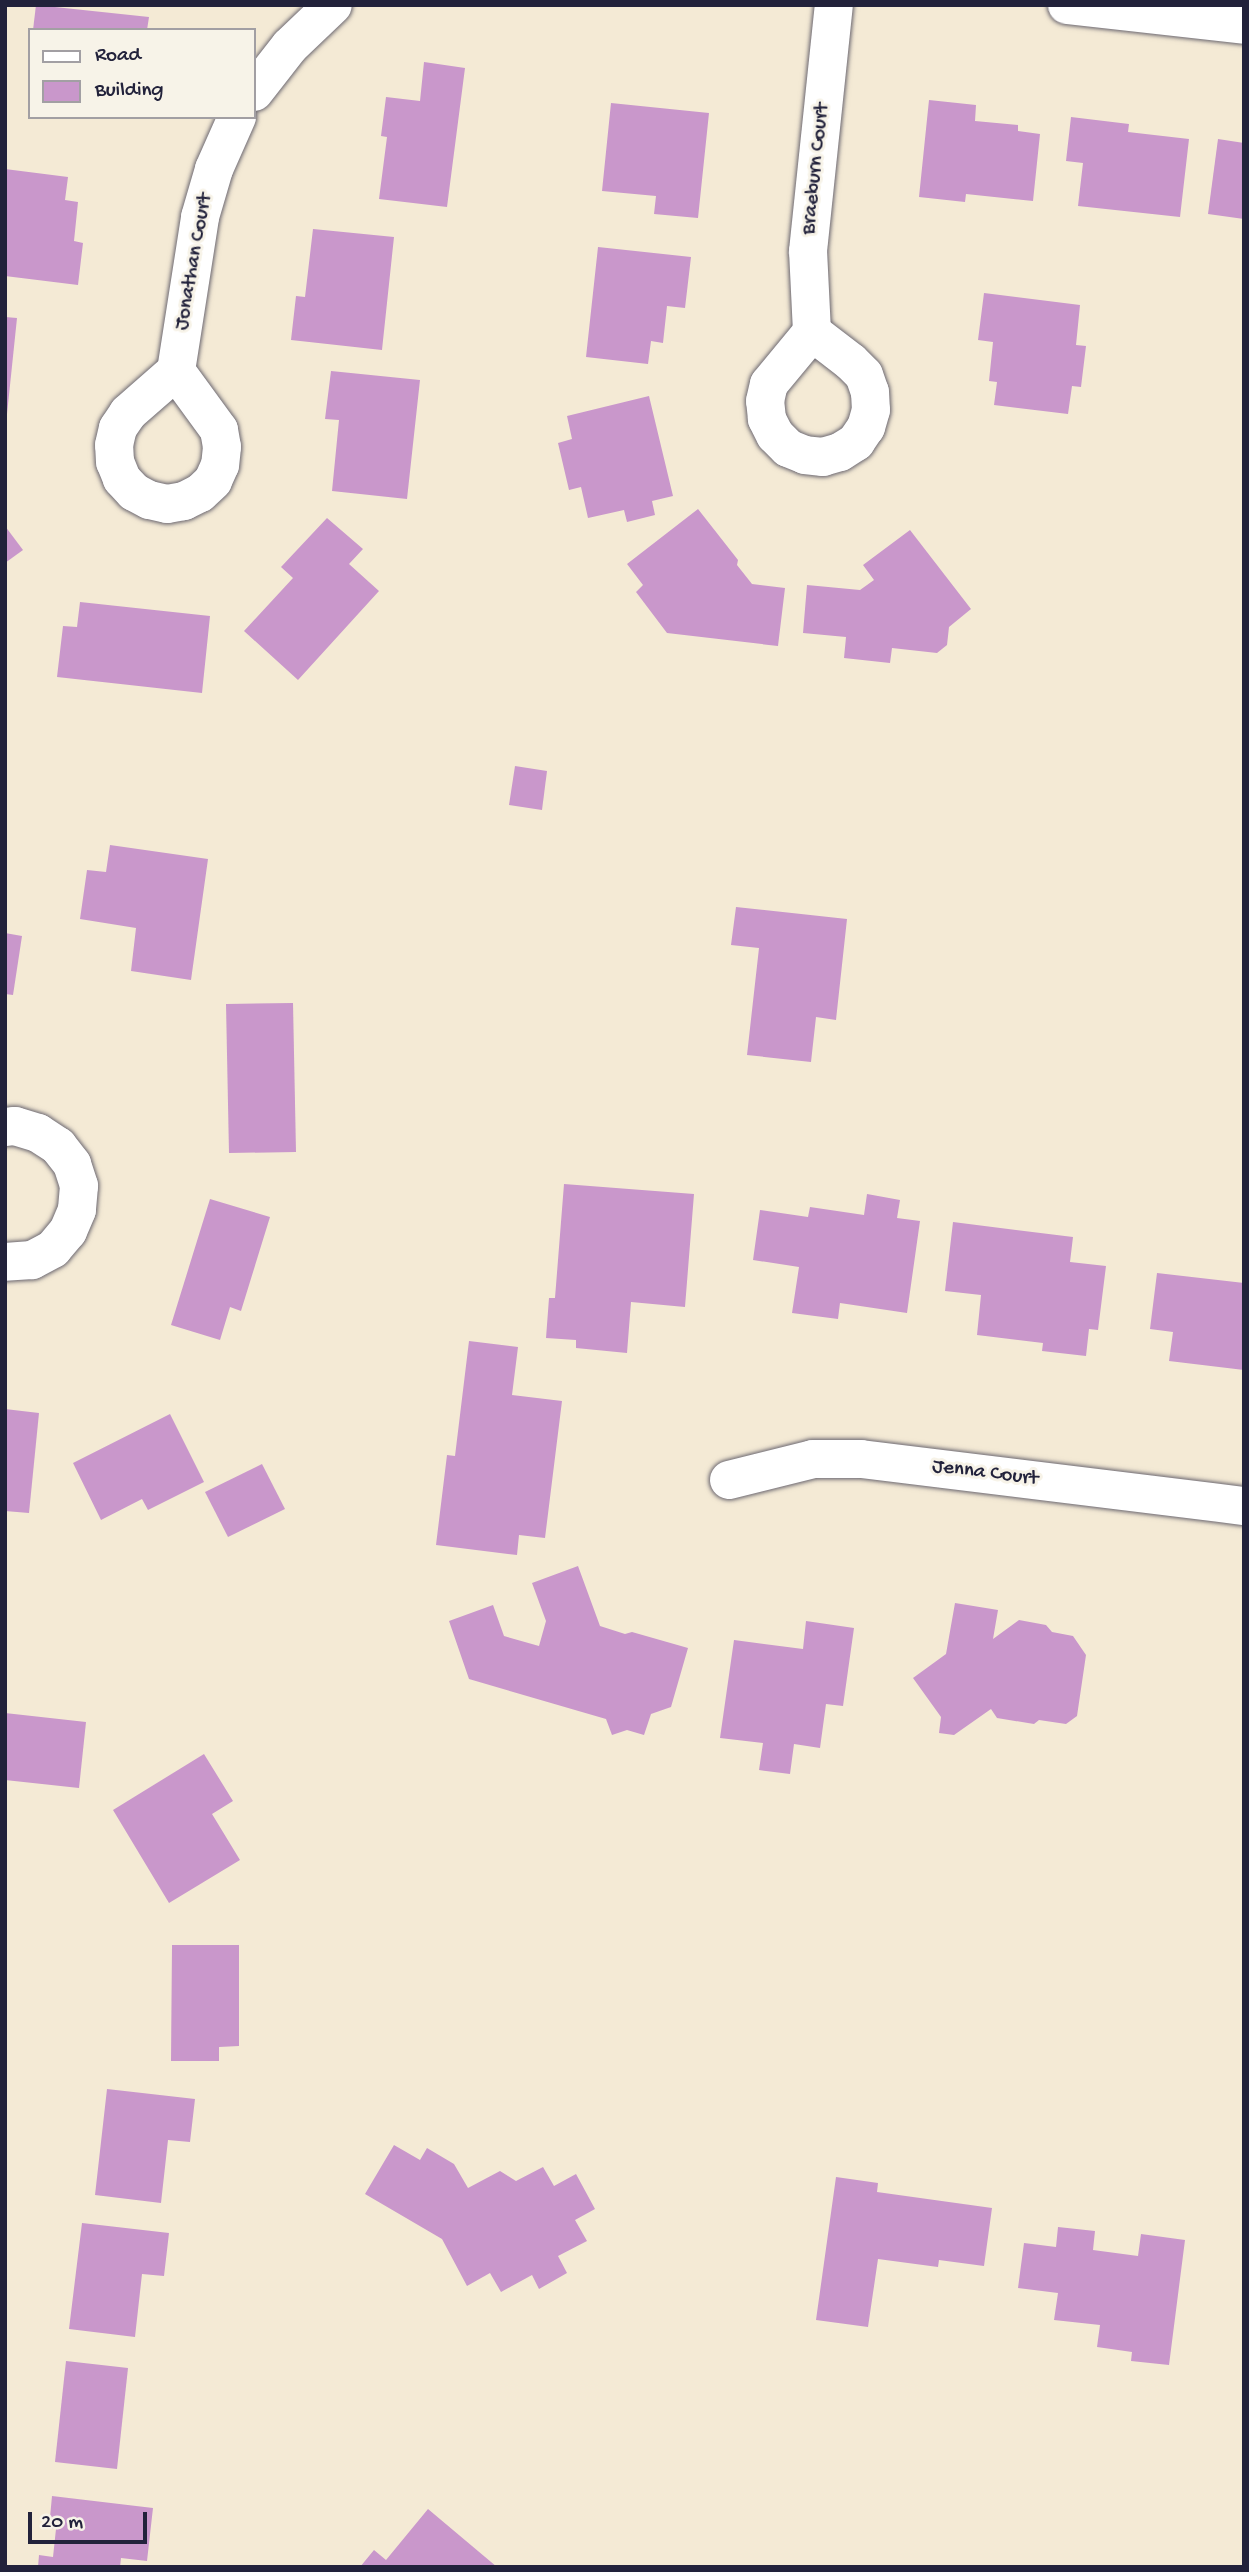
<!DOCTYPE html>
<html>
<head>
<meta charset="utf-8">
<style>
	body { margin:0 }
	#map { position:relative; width:1249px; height:2572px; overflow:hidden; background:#f4ead5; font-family:"Gochi Hand",sans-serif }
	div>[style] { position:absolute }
	.building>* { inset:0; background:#c997cb }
	.roads { filter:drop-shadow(0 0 2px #6c6871) drop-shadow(0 0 2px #6c6871) }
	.minor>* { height:38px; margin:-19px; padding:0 19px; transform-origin:19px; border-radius:19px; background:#fff }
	span { translate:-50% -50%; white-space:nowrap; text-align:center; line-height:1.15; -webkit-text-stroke:6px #f7f3e8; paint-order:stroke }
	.street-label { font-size:21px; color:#22223b }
	.frame { position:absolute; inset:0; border:7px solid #22223b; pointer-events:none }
	.legend { position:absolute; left:28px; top:28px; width:228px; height:91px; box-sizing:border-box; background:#f7f3e8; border:2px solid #a29fa3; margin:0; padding:9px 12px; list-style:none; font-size:21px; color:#22223b }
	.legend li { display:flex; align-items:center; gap:14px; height:35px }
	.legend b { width:35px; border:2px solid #a29fa3 }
	.scale { position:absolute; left:28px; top:2512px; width:119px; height:32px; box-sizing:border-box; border:4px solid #22223b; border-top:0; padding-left:9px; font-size:21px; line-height:24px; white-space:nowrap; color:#22223b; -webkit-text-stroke:5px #f7f3e8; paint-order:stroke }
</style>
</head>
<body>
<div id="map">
	<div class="building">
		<div style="clip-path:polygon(36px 5px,149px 17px,147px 30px,33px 30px)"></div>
		<div style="clip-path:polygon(424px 62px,465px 68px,447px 207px,379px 199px,387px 137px,381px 136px,386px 97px,420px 101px)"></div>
		<div style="clip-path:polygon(929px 100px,976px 105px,975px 121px,1018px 125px,1018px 131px,1040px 134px,1033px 201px,966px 194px,965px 202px,919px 197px)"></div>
		<div style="clip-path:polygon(611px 103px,709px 113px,698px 218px,654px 214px,656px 196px,602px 191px)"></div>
		<div style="clip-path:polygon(1071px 117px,1129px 124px,1128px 132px,1189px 139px,1180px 217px,1078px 206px,1083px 163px,1066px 161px)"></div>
		<div style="clip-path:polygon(1218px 139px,1244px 143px,1244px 219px,1208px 214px)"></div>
		<div style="clip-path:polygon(5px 169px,68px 177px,65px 200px,78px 202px,74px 241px,83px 243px,78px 285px,5px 276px)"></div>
		<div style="clip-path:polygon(313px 229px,394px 237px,382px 350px,291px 340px,296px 296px,305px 297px)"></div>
		<div style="clip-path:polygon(598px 247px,691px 257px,685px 308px,667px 306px,663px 343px,651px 341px,648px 364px,586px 357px)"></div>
		<div style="clip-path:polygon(984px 293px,1080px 305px,1076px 345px,1086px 346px,1081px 387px,1072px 386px,1068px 414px,994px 405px,997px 382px,989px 381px,993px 342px,978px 340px)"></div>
		<div style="clip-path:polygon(5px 317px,17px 318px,7px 414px,5px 413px)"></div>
		<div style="clip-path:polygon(331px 371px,420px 380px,407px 499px,332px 491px,339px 420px,325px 419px)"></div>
		<div style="clip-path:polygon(649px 396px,673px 496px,652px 501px,655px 515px,627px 522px,624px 510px,588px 518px,581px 487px,569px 490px,558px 443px,572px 439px,567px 416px)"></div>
		<div style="clip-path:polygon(698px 509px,738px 560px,737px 565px,752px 584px,785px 588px,778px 646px,667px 633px,636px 592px,643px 585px,627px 564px)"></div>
		<div style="clip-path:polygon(327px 518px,363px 549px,349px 564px,379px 591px,298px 680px,244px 631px,293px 578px,281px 567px)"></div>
		<div style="clip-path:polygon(5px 526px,23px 550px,5px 563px)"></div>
		<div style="clip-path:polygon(910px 530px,971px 609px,949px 627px,947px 645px,937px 653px,892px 648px,890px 663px,844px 658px,846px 637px,803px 633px,807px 585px,860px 590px,874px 580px,863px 565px)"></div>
		<div style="clip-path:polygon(80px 602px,210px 616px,202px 693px,57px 677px,63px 626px,77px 627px)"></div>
		<div style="clip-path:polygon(515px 766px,547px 771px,542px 810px,509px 805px)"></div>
		<div style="clip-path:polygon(110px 845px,208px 859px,191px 980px,131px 971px,136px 928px,80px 919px,87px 870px,106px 872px)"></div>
		<div style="clip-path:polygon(736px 907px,847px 919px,836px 1020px,816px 1017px,811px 1062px,747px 1055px,759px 948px,731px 945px)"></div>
		<div style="clip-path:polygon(5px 933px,22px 936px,13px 995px,5px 994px)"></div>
		<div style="clip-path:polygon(293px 1003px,296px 1152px,229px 1153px,226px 1004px)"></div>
		<div style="clip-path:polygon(564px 1184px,694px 1194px,685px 1307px,631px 1302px,627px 1353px,576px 1348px,576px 1340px,546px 1338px,549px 1298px,555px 1298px)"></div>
		<div style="clip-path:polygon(867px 1194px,900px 1200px,897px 1218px,920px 1221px,907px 1313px,840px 1303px,838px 1319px,792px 1313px,799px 1267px,753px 1260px,760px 1210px,808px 1217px,810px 1207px,864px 1215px)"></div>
		<div style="clip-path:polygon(210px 1199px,270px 1217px,241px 1311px,230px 1307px,220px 1340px,171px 1325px)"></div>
		<div style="clip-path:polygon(953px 1222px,1073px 1237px,1070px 1262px,1106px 1266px,1098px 1330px,1089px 1329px,1086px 1356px,1042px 1351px,1043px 1343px,977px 1335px,981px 1295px,945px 1291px)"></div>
		<div style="clip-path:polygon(1157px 1273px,1244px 1283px,1244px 1370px,1169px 1361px,1173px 1332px,1150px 1329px)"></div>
		<div style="clip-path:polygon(469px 1341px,518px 1347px,512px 1395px,562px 1401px,545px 1538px,519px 1535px,517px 1555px,436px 1545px,447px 1455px,455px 1456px)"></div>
		<div style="clip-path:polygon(5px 1409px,39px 1413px,29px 1513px,5px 1511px)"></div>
		<div style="clip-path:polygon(170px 1414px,204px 1482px,148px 1510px,142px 1499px,101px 1520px,73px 1463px)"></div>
		<div style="clip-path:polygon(262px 1464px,285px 1509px,228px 1537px,205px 1492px)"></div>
		<div style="clip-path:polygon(578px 1566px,600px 1626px,625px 1634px,632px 1632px,688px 1648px,671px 1707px,651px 1714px,644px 1735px,627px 1730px,612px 1735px,606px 1719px,469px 1679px,449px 1621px,493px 1605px,504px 1636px,539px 1646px,546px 1621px,532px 1583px)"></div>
		<div style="clip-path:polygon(955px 1603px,998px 1610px,993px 1639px,1019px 1620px,1046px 1625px,1052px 1632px,1073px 1636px,1086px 1655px,1077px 1716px,1066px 1724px,1039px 1720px,1034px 1724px,997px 1718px,991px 1709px,954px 1735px,939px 1733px,941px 1717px,913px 1678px,946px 1654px)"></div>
		<div style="clip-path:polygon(806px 1621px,854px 1628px,843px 1706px,826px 1704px,820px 1748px,794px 1744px,790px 1774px,759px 1770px,763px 1743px,720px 1738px,734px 1640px,803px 1649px)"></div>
		<div style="clip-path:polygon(5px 1713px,86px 1722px,79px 1788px,5px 1780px)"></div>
		<div style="clip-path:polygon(204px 1754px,233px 1801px,212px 1814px,240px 1860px,169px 1903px,113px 1810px)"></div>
		<div style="clip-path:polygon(172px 1945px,239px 1945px,239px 2046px,219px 2047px,219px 2061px,171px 2061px)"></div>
		<div style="clip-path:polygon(107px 2089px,195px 2099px,190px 2142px,168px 2140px,161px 2203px,95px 2195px)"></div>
		<div style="clip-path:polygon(394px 2145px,420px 2160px,427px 2148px,454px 2164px,468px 2188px,500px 2171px,516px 2181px,543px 2167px,554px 2186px,576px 2174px,595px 2209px,575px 2220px,587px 2241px,558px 2256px,567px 2273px,539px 2289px,532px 2275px,501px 2292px,490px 2273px,467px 2286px,442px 2239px,365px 2194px)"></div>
		<div style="clip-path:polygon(836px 2177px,878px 2183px,877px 2192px,992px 2208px,984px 2266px,939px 2260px,938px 2267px,878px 2259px,868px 2327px,816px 2320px)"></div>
		<div style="clip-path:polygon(82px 2223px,169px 2233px,164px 2276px,142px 2274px,135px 2337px,69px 2329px)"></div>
		<div style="clip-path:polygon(1058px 2227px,1095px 2231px,1093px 2250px,1138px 2256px,1141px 2234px,1185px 2240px,1169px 2365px,1131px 2361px,1132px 2352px,1097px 2347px,1100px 2325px,1054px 2320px,1058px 2293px,1018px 2288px,1024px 2243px,1056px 2247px)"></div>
		<div style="clip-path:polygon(66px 2361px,128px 2368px,117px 2469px,55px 2462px)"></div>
		<div style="clip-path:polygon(52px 2496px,153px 2508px,147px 2561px,121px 2558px,120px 2567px,38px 2567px,39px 2555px,53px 2557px,56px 2529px,49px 2528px)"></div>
		<div style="clip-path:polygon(428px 2509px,497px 2567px,360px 2567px,374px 2550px,386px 2560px)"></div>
	</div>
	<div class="roads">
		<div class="minor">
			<div style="left:1067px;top:5px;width:178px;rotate:6.4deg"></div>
			<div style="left:254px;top:92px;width:58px;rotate:-52deg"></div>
			<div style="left:290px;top:46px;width:59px;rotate:-43.6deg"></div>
			<div style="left:812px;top:332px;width:49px;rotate:37.6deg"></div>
			<div style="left:851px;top:362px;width:18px;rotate:45deg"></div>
			<div style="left:864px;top:375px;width:18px;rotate:71deg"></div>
			<div style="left:870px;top:392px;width:18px;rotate:87deg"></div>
			<div style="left:871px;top:410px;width:18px;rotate:106deg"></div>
			<div style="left:866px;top:427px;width:18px;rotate:124deg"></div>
			<div style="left:856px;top:442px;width:19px;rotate:148deg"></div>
			<div style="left:840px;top:452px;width:18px;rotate:164deg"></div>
			<div style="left:823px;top:457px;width:18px;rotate:-174deg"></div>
			<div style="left:805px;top:455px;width:18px;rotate:-158deg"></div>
			<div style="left:788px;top:448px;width:18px;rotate:-135deg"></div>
			<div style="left:775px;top:435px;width:18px;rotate:-117deg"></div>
			<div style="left:767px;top:419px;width:18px;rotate:-96deg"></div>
			<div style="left:765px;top:401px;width:17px;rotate:-77deg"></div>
			<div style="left:769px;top:384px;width:67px;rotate:-50.4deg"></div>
			<div style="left:812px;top:332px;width:81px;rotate:-92.8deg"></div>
			<div style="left:808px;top:251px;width:247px;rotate:-84deg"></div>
			<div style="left:176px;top:371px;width:73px;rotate:53.9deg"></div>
			<div style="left:219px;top:430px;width:17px;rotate:80deg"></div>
			<div style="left:222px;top:447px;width:18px;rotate:96deg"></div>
			<div style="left:220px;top:465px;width:17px;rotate:114deg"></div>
			<div style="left:213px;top:481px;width:18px;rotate:137deg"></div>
			<div style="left:200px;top:493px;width:18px;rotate:153deg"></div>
			<div style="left:184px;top:501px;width:17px;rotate:170deg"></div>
			<div style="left:167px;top:504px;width:18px;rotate:-167deg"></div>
			<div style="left:149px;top:500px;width:17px;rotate:-152deg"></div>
			<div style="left:134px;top:492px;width:18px;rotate:-133deg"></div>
			<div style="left:122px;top:479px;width:18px;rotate:-112deg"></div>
			<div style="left:115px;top:462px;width:17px;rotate:-93deg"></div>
			<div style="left:114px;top:445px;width:17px;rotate:-77deg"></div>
			<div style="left:118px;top:428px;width:18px;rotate:-56deg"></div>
			<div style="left:128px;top:413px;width:64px;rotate:-41.2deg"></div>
			<div style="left:176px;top:371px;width:156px;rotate:-81.1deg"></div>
			<div style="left:200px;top:217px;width:50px;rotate:-73.7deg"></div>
			<div style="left:214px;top:169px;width:57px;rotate:-66.1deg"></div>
			<div style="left:5px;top:1127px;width:10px;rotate:-6deg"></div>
			<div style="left:15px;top:1126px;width:24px;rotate:17deg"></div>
			<div style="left:38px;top:1133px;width:24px;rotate:33deg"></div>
			<div style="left:58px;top:1146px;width:23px;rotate:52deg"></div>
			<div style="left:72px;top:1164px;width:23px;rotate:72deg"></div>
			<div style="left:79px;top:1186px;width:24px;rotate:95deg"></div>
			<div style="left:77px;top:1210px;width:23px;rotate:113deg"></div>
			<div style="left:68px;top:1231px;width:23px;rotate:130deg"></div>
			<div style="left:53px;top:1249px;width:24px;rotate:152deg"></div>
			<div style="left:32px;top:1260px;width:27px;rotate:176deg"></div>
			<div style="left:729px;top:1480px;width:87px;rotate:-14deg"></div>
			<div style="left:813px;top:1459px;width:48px"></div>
			<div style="left:861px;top:1459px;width:386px;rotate:7deg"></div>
		</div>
	</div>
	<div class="street-label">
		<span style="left:817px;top:169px;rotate:-84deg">Braeburn Court</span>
		<span style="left:195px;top:262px;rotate:-80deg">Jonathan Court</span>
		<span style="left:985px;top:1474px;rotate:7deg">Jenna Court</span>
	</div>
	<div class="frame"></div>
	<ul class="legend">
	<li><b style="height:9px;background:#fff"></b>Road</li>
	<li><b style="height:19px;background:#c997cb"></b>Building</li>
	</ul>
	<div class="scale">20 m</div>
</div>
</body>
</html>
